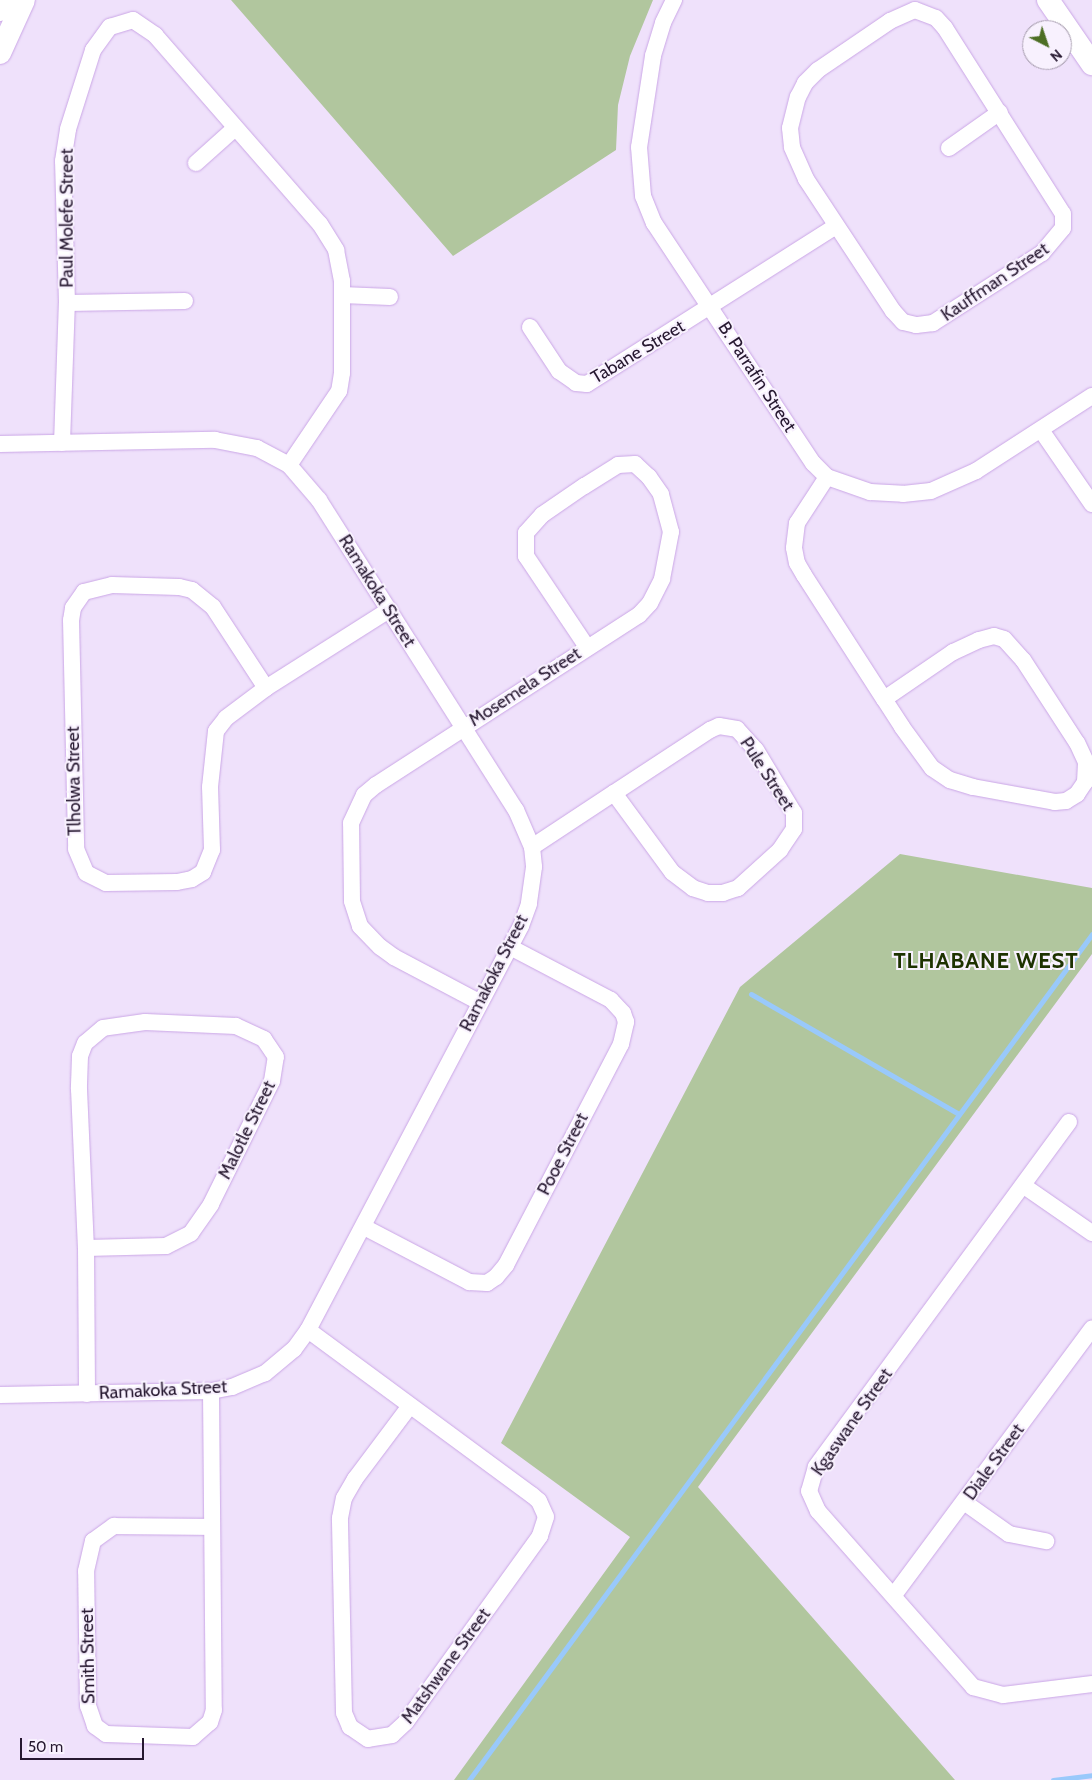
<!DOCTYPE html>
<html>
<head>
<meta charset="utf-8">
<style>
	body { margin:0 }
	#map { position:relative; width:1092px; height:1780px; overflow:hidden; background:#efe1fb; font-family:Cabin,sans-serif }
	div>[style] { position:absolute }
	.green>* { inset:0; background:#b1c69e }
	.stream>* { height:5px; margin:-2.5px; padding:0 2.5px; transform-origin:2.5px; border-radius:2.5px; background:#99c9fb }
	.roads { filter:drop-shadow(0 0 1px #caa6e6) drop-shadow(0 0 1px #caa6e6) }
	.street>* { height:16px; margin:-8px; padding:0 8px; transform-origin:8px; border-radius:8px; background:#fff }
	.secondary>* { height:22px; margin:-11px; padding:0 11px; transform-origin:11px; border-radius:11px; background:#fff }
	span { translate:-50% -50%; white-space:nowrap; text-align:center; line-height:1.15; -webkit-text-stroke:4px #f8f1fe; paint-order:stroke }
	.street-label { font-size:18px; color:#261830 }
	.district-label { font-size:22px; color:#1d3200; font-weight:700; letter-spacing:1px }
	.north { position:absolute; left:1022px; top:20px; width:50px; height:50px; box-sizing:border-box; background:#f8f1fe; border:1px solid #a49aac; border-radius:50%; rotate:139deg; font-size:14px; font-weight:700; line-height:20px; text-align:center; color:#261830 }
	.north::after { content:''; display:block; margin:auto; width:18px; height:22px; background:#4d6e24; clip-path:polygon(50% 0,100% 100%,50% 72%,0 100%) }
	.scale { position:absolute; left:20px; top:1738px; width:124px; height:22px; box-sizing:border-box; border:2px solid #261830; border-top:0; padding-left:6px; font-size:15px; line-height:18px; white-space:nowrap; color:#261830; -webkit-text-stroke:4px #f8f1fe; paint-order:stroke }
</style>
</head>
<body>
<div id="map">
	<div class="green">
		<div style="clip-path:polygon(231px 0,653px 0,630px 56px,618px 105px,616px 150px,453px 256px)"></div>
		<div style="clip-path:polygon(900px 854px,1092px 888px,1092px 954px,698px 1487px,955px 1780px,454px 1780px,630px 1537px,501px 1443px,740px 987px)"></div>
	</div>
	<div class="stream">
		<div style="left:751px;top:994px;width:240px;rotate:30deg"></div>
		<div style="left:469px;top:1780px;width:1051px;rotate:-53.63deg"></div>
		<div style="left:1053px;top:1780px;width:39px;rotate:-7deg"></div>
	</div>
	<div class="roads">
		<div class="street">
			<div style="left:674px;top:0;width:25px;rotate:116deg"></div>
			<div style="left:663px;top:23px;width:34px;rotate:107deg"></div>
			<div style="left:653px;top:56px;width:92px;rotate:98.7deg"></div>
			<div style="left:639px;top:147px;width:49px;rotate:85.3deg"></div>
			<div style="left:643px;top:196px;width:29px;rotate:68deg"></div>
			<div style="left:654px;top:223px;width:288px;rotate:56.5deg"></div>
			<div style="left:813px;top:463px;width:20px;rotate:45deg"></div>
			<div style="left:827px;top:477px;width:46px;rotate:19.2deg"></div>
			<div style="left:870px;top:492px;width:33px;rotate:3deg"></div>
			<div style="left:903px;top:494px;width:28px;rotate:-6deg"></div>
			<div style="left:931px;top:491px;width:49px;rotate:-24deg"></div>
			<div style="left:976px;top:471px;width:138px;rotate:-32.9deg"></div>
			<div style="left:915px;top:10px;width:22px;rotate:21deg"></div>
			<div style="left:936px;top:18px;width:13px;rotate:48deg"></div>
			<div style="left:945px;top:28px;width:220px;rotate:57.6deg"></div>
			<div style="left:1063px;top:214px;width:14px;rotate:90deg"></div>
			<div style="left:1063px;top:228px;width:33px;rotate:130deg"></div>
			<div style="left:1042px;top:253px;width:130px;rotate:147.3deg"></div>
			<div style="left:933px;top:323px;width:17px;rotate:173deg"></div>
			<div style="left:916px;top:325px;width:13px;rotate:-167deg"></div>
			<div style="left:903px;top:322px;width:15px;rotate:-132deg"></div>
			<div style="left:893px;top:311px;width:158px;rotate:-123.4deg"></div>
			<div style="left:806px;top:179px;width:35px;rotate:-114deg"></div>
			<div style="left:792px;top:147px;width:19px;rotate:-96deg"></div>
			<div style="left:790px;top:128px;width:32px;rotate:-76deg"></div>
			<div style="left:798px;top:97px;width:16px;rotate:-63deg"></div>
			<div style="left:805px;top:83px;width:18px;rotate:-45deg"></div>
			<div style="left:818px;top:70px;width:87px;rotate:-34.2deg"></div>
			<div style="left:890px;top:21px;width:27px;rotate:-24deg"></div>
			<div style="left:949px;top:148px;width:62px;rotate:-35.2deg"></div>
			<div style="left:196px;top:163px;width:52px;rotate:-41.9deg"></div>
			<div style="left:342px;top:295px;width:48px;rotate:2.4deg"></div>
			<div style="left:67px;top:303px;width:118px;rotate:-1deg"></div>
			<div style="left:530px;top:327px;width:53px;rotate:56.6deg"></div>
			<div style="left:559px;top:371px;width:21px;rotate:35deg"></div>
			<div style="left:576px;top:383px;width:11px;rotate:5deg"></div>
			<div style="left:587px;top:384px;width:295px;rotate:-32.4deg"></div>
			<div style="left:1041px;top:430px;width:90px;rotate:55.4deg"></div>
			<div style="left:62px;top:443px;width:140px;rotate:-88deg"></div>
			<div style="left:67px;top:303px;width:142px;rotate:-91.6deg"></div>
			<div style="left:63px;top:161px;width:32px;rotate:-81deg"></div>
			<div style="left:68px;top:129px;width:83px;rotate:-72.4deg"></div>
			<div style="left:93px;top:50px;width:29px;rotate:-54deg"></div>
			<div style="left:110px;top:27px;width:24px;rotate:-17deg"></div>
			<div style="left:133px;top:20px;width:27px;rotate:34deg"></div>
			<div style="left:155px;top:35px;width:251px;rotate:48.9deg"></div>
			<div style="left:320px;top:224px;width:31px;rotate:58deg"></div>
			<div style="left:336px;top:250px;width:32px;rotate:79deg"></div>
			<div style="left:342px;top:281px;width:92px;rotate:90deg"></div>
			<div style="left:342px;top:373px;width:18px;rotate:99deg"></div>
			<div style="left:339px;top:391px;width:89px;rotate:124deg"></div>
			<div style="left:0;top:444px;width:215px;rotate:-1.1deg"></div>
			<div style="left:215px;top:440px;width:43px;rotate:10.8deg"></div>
			<div style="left:257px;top:448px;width:36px;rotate:28deg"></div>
			<div style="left:289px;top:465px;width:46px;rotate:49.4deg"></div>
			<div style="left:319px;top:500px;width:367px;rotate:57.6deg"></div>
			<div style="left:516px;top:810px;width:40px;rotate:66.6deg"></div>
			<div style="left:532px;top:847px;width:20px;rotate:84deg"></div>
			<div style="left:534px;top:867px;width:37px;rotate:98deg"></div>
			<div style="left:529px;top:904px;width:23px;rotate:110deg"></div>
			<div style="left:521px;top:926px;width:457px;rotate:117.8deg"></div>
			<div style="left:308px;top:1330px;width:24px;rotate:126deg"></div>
			<div style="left:294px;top:1349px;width:38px;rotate:140deg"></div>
			<div style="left:265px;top:1373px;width:36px;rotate:157deg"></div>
			<div style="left:232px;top:1387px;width:21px;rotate:169deg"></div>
			<div style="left:211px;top:1391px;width:211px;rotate:178.9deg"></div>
			<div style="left:827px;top:477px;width:55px;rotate:123.1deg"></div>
			<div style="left:797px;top:523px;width:25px;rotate:97deg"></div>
			<div style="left:794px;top:548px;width:15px;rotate:79deg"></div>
			<div style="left:797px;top:563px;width:14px;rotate:60deg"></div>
			<div style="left:804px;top:575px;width:148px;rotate:57.2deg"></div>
			<div style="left:884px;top:699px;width:33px;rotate:57deg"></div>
			<div style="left:902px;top:727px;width:51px;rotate:53.8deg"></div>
			<div style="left:932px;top:768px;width:22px;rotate:34deg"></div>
			<div style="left:950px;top:780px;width:24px;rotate:17deg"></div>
			<div style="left:973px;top:787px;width:83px;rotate:10.4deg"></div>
			<div style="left:1055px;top:802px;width:11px;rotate:-5deg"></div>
			<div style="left:1066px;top:801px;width:13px;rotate:-32deg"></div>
			<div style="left:1077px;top:794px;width:14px;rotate:-56deg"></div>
			<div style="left:1085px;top:782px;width:20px;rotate:-87deg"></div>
			<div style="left:1086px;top:762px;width:21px;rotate:-115deg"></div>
			<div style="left:1077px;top:743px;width:99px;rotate:-123deg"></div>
			<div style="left:1023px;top:660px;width:28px;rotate:-132deg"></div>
			<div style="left:1004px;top:639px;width:10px;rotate:-163deg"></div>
			<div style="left:994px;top:636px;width:16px;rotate:165deg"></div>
			<div style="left:979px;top:640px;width:29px;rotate:155deg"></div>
			<div style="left:953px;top:652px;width:83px;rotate:145.7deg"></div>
			<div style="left:266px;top:688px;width:97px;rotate:-123.2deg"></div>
			<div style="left:213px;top:607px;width:27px;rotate:-141deg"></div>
			<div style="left:192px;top:590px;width:13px;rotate:-167deg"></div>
			<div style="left:179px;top:587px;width:67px;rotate:-178.3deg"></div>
			<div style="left:112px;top:585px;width:29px;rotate:166deg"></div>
			<div style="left:84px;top:592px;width:19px;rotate:125deg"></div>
			<div style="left:73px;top:608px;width:12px;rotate:99deg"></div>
			<div style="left:71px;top:620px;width:229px;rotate:88.7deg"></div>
			<div style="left:76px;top:849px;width:26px;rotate:67deg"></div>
			<div style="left:86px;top:873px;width:22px;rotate:27deg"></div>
			<div style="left:106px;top:883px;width:71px;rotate:-0.8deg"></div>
			<div style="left:177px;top:882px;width:15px;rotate:-11deg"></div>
			<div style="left:192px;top:879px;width:13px;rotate:-32deg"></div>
			<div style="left:203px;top:872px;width:24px;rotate:-68deg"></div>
			<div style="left:212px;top:850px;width:63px;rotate:-91.8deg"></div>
			<div style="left:210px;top:787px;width:56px;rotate:-83.9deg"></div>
			<div style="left:216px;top:731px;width:16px;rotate:-52deg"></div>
			<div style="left:226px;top:718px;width:50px;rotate:-36.9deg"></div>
			<div style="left:266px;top:688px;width:146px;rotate:-32.4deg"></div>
			<div style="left:532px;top:847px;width:98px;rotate:-33.4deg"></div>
			<div style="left:614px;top:793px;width:115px;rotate:-33.3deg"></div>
			<div style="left:710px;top:730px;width:10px;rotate:-24deg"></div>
			<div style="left:719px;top:726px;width:18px;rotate:9deg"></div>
			<div style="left:737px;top:729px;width:28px;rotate:48deg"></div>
			<div style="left:756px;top:750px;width:74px;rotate:58.9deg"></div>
			<div style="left:794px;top:813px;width:16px;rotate:90deg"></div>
			<div style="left:794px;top:829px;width:25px;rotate:124deg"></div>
			<div style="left:780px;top:850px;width:57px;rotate:137.9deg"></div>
			<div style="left:738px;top:888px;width:16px;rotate:162deg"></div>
			<div style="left:723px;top:893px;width:15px;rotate:180deg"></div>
			<div style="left:708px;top:893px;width:16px;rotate:-162deg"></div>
			<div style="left:693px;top:888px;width:26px;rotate:-143deg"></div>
			<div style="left:672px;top:872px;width:98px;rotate:-126.3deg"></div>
			<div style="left:479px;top:1002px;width:96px;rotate:-152.1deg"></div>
			<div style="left:394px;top:957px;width:17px;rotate:-144deg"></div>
			<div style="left:380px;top:947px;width:29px;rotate:-134deg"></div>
			<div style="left:360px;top:926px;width:26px;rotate:-108deg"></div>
			<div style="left:352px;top:901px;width:78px;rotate:-90.7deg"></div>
			<div style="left:351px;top:823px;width:31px;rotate:-65deg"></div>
			<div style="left:364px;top:795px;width:16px;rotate:-40deg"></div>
			<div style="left:376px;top:785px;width:313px;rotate:-32.9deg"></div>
			<div style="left:639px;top:615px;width:16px;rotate:-47deg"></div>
			<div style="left:650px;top:603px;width:27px;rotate:-63deg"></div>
			<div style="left:662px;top:579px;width:48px;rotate:-79.2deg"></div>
			<div style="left:671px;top:532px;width:39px;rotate:-105deg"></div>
			<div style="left:661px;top:494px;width:21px;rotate:-125deg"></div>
			<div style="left:649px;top:477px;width:19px;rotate:-137deg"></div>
			<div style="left:635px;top:464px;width:17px;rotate:177deg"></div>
			<div style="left:618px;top:465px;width:40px;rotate:148deg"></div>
			<div style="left:584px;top:486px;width:51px;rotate:145.4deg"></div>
			<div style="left:542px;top:515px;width:24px;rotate:132deg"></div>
			<div style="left:526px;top:533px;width:23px;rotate:90deg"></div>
			<div style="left:526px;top:556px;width:110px;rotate:56.2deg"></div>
			<div style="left:1069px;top:1122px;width:428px;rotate:126.3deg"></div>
			<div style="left:816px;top:1467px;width:25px;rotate:106deg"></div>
			<div style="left:809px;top:1491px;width:22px;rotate:66deg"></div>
			<div style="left:818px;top:1511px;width:235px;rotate:48.6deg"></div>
			<div style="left:973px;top:1687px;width:31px;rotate:15deg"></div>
			<div style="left:1003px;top:1695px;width:90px;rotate:-7deg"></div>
			<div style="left:1024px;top:1186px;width:83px;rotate:34.7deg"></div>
			<div style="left:364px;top:1227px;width:119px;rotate:27.6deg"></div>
			<div style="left:469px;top:1282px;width:18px;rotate:3deg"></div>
			<div style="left:487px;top:1283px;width:11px;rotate:-34deg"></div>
			<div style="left:496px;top:1277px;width:16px;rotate:-50deg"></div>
			<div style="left:506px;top:1265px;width:249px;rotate:-62.5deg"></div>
			<div style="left:621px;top:1044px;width:23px;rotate:-77deg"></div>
			<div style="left:626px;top:1022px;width:9px;rotate:-108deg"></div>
			<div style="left:623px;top:1013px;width:18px;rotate:-133deg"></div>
			<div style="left:611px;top:1000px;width:114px;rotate:-152.3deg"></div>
			<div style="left:86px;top:1248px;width:80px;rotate:-1.4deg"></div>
			<div style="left:166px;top:1246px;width:28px;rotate:-27deg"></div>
			<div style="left:191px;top:1233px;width:35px;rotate:-55deg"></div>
			<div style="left:211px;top:1204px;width:137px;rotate:-63.6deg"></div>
			<div style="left:272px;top:1081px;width:24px;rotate:-81deg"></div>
			<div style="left:276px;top:1057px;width:22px;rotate:-124deg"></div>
			<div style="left:264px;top:1039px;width:31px;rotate:-155deg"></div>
			<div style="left:236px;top:1026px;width:91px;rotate:-177.5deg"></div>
			<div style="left:145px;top:1022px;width:42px;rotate:171.9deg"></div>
			<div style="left:103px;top:1028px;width:23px;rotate:140deg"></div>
			<div style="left:85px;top:1043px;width:14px;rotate:111deg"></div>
			<div style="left:80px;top:1056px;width:33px;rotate:92deg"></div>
			<div style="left:79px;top:1089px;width:159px;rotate:87.5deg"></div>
			<div style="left:86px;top:1248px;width:146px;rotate:89.6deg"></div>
			<div style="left:308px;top:1330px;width:278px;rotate:36.4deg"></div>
			<div style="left:532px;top:1495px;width:9px;rotate:41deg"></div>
			<div style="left:539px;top:1501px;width:17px;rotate:66deg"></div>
			<div style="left:546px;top:1517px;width:20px;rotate:108deg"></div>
			<div style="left:540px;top:1536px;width:229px;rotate:125.8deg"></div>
			<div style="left:406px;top:1722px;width:19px;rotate:137deg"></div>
			<div style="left:392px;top:1735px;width:24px;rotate:171deg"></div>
			<div style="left:368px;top:1739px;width:22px;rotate:-146deg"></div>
			<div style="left:350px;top:1727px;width:15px;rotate:-113deg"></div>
			<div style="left:344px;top:1713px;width:195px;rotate:-91.2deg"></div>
			<div style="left:340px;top:1518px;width:20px;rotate:-79deg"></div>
			<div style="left:344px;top:1498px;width:22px;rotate:-60deg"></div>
			<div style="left:355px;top:1479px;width:90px;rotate:-53.1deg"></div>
			<div style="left:211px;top:1391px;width:319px;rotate:89.5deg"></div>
			<div style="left:214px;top:1710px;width:13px;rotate:108deg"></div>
			<div style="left:210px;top:1722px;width:23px;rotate:139deg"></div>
			<div style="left:193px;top:1737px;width:87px;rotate:-178deg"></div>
			<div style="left:106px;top:1734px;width:14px;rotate:-144deg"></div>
			<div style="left:95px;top:1726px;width:21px;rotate:-109deg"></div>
			<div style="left:88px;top:1706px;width:135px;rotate:-90.8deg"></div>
			<div style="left:86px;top:1571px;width:31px;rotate:-77deg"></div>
			<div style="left:93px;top:1541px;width:26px;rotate:-36deg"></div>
			<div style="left:114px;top:1526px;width:98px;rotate:0.6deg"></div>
			<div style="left:964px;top:1502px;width:55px;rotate:35.4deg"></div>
			<div style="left:1009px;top:1534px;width:38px;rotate:11deg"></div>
			<div style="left:894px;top:1595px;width:332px;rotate:-53.4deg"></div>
		</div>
		<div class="secondary">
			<div style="left:1048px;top:0;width:78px;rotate:55.5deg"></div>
			<div style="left:0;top:10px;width:12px;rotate:-55deg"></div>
			<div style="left:0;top:53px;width:58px;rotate:-65.6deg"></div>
		</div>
	</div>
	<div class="street-label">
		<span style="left:67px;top:218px;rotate:-90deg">Paul Molefe Street</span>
		<span style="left:995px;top:282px;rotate:-34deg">Kauffman Street</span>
		<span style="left:638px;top:352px;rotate:-31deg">Tabane Street</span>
		<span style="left:757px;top:377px;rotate:57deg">B. Parrafin Street</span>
		<span style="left:377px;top:591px;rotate:58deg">Ramakoka Street</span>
		<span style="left:525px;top:687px;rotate:-33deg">Mosemela Street</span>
		<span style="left:767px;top:774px;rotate:57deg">Pule Street</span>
		<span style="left:74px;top:781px;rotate:-91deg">Tlholwa Street</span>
		<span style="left:494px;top:973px;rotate:-63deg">Ramakoka Street</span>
		<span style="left:247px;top:1130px;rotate:-64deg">Malotle Street</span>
		<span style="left:563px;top:1154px;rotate:-63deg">Pooe Street</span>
		<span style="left:163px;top:1390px;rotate:-3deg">Ramakoka Street</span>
		<span style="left:852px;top:1422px;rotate:-55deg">Kgaswane Street</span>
		<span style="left:994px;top:1462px;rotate:-54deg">Diale Street</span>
		<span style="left:88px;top:1656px;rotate:-91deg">Smith Street</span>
		<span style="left:446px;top:1666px;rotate:-54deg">Matshwane Street</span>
	</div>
	<div class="district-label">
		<span style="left:986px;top:961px">TLHABANE WEST</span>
	</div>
	<div class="north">N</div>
	<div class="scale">50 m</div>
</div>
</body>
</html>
